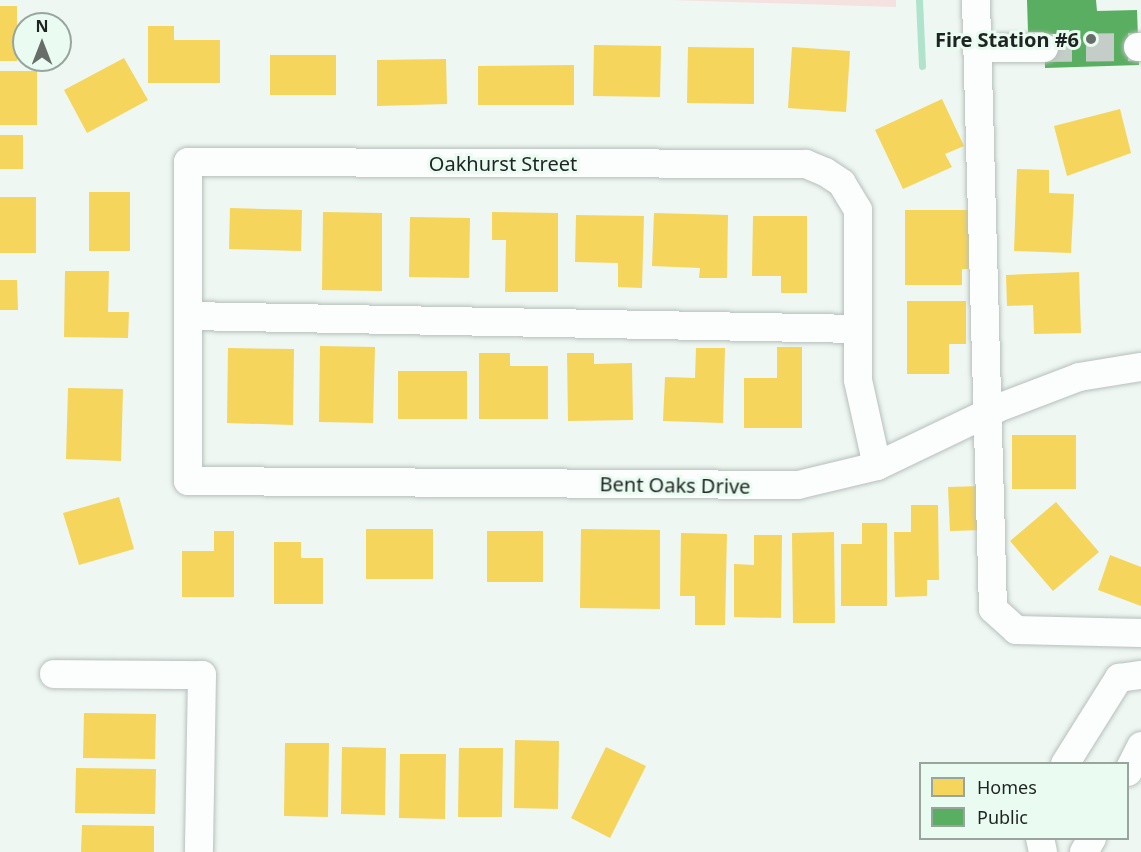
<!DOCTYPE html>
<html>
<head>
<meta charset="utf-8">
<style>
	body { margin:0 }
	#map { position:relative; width:1141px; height:852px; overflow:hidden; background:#eef7f2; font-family:"Noto Sans",sans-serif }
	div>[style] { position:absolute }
	.green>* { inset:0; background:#f4e1e0 }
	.homes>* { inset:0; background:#f6d55c }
	.public>* { inset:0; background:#5aae61 }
	.stream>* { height:7px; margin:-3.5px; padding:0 3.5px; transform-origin:3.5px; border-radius:3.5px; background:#b0e3cb }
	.minor-tunnel>* { height:28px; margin-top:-14px; transform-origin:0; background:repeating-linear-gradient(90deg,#c4cdc8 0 28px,transparent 0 42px) }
	.roads { filter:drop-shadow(0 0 2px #b8bfbb) drop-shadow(0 0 2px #b8bfbb) }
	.minor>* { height:28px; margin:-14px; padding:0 14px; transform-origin:14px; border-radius:14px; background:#fcfefd }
	.dots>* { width:16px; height:16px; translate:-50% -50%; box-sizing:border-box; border:3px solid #eafbf2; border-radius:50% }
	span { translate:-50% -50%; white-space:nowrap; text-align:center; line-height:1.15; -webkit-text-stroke:6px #eafbf2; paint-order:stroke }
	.poi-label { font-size:20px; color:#1e2421; font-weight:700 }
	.right { translate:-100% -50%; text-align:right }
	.street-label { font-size:20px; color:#1e2421 }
	.legend { position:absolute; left:919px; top:762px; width:210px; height:78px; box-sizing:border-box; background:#eafbf2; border:2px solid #98a59e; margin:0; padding:8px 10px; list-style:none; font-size:18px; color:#1e2421 }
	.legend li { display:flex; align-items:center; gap:12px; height:30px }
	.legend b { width:30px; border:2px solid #98a59e }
	.north { position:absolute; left:12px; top:12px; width:60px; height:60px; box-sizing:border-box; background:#eafbf2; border:2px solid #98a59e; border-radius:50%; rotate:0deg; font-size:16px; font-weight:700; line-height:24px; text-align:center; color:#1e2421 }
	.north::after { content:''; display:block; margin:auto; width:21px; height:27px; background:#676e6a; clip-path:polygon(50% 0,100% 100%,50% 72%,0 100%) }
</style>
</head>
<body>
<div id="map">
	<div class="green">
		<div style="clip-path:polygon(670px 0,896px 0,896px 7px)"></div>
	</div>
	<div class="homes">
		<div style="clip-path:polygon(0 6px,17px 6px,17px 61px,0 61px)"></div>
		<div style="clip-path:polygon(148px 26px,174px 26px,174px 40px,220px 40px,220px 83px,148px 83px)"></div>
		<div style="clip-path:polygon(594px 45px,661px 46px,660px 97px,593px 96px)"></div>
		<div style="clip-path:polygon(688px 47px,754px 48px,754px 104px,687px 103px)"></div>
		<div style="clip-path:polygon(792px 47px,850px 51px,846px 112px,788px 108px)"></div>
		<div style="clip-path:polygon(270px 55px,336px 55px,336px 95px,270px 95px)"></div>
		<div style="clip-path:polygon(124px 58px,148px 100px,87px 133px,64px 90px)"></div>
		<div style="clip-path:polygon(446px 59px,447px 104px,377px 106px,377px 60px)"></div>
		<div style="clip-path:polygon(574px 65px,574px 105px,478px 105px,478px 66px)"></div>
		<div style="clip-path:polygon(0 71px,37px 71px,37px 125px,0 125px)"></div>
		<div style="clip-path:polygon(942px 99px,964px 146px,945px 154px,952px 167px,903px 189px,875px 130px)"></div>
		<div style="clip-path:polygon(1120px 109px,1131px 153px,1067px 176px,1054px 126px)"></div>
		<div style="clip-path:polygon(0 135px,23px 135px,23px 169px,0 169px)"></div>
		<div style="clip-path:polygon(1017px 169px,1049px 170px,1049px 193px,1074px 194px,1071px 253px,1014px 251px)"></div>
		<div style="clip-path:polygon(89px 192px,130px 192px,130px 251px,89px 251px)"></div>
		<div style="clip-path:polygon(0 197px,36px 197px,36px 253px,0 253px)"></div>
		<div style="clip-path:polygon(230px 208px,302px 210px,301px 251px,229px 249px)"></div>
		<div style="clip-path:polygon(905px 210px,972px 210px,972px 269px,962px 269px,962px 285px,905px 285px)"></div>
		<div style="clip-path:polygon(323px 212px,382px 213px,382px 291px,322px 290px)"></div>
		<div style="clip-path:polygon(492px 212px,558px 213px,558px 292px,505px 292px,506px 240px,492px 240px)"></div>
		<div style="clip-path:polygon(654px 213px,728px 215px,727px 278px,699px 278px,700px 268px,652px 266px)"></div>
		<div style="clip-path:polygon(576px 215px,644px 216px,642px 288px,618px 287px,618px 263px,575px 262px)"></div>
		<div style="clip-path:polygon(753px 216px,807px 216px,807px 293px,781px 293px,781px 276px,752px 276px)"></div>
		<div style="clip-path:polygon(410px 217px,470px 218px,469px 278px,409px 277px)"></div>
		<div style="clip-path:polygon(65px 271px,109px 271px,108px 312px,129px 312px,128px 338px,64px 337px)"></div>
		<div style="clip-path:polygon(1079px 272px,1081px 333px,1034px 334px,1033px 305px,1007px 306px,1006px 275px)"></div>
		<div style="clip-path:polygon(0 280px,17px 280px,18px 310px,0 310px)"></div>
		<div style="clip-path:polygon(907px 301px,966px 301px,966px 344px,949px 344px,949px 374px,907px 374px)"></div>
		<div style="clip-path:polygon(320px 346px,375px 347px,373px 423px,319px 422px)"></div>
		<div style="clip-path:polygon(777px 347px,802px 347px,802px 428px,744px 428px,744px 378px,777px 378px)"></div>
		<div style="clip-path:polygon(228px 348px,294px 349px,293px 425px,227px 423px)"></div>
		<div style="clip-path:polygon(696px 348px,725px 348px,723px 423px,663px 421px,665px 377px,695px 378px)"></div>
		<div style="clip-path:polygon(479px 353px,510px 353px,510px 366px,548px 366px,548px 419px,479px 419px)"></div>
		<div style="clip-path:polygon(567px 353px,594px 353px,594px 364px,632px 363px,633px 420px,568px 421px)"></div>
		<div style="clip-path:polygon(398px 371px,467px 371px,467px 419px,398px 419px)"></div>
		<div style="clip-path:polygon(68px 388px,123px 389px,121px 461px,66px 459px)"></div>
		<div style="clip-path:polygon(1012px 435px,1076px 435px,1076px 489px,1012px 489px)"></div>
		<div style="clip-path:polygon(982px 486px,984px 530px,950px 531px,948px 487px)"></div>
		<div style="clip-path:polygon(119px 497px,134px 549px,79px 565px,63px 513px)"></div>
		<div style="clip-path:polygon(1056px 502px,1099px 552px,1053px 591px,1010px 541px)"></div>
		<div style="clip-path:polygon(911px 505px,938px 505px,939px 580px,927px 580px,927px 596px,895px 597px,894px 532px,911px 532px)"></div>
		<div style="clip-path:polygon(862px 523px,887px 523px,887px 606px,841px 606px,841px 544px,862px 544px)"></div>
		<div style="clip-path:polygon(366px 529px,433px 529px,433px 579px,366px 579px)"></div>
		<div style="clip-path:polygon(581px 529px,660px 530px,660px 609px,580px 608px)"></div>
		<div style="clip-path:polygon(214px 531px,234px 531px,234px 597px,182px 597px,182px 551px,214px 551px)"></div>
		<div style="clip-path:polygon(487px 531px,543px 531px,543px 582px,487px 582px)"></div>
		<div style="clip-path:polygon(834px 532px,835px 623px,793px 623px,792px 533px)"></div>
		<div style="clip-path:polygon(681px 533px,727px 534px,725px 625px,695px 625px,695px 596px,680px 596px)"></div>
		<div style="clip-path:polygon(754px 535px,782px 535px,781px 618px,734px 617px,734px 564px,754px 565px)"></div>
		<div style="clip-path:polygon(274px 542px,301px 542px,301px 558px,323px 558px,323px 604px,274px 604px)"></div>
		<div style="clip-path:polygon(1110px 555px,1141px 567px,1141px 606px,1098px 590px)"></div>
		<div style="clip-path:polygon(84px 713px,156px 714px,155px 759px,83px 758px)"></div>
		<div style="clip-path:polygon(515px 740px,559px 741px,558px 809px,514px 808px)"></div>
		<div style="clip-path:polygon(285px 743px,329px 743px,328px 817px,284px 816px)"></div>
		<div style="clip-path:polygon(342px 747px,386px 748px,385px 815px,341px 814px)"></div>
		<div style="clip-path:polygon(606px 747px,646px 766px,610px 838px,571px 818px)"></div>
		<div style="clip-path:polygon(459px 748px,503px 748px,502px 817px,458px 817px)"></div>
		<div style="clip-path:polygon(400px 754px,446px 754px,445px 819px,399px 818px)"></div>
		<div style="clip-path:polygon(76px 768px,156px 769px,155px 814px,75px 813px)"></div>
		<div style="clip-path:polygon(82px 825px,154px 826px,154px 852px,81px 852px)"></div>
	</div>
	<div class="public">
		<div style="clip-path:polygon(1027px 0,1096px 0,1097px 11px,1137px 10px,1139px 65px,1045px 68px,1044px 32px,1028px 32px)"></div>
	</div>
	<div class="stream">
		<div style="left:919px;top:0;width:66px;rotate:87.4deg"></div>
	</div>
	<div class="minor-tunnel">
		<div style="left:1044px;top:48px;width:94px;rotate:-0.6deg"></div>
	</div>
	<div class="roads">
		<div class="minor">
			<div style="left:976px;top:0;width:609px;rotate:88.4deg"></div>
			<div style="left:993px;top:609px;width:31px;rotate:42deg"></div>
			<div style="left:1016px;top:630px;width:125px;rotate:1.4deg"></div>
			<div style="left:1138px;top:47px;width:3px"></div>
			<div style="left:977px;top:48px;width:67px"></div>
			<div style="left:188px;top:316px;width:669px;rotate:1.11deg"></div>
			<div style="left:877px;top:466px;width:88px;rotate:-102.5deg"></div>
			<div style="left:858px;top:380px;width:170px;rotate:-90deg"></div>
			<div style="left:858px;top:210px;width:31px;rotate:-121deg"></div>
			<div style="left:842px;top:183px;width:20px;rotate:-147deg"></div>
			<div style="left:825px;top:172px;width:21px;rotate:-157deg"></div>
			<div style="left:806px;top:164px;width:618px;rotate:-179.81deg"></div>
			<div style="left:188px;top:162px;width:319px;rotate:90deg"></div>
			<div style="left:188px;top:481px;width:610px;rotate:0.38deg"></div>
			<div style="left:798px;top:485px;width:81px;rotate:-13.5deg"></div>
			<div style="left:877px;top:466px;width:134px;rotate:-25.6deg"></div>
			<div style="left:998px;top:408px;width:87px;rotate:-20.9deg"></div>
			<div style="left:1079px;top:377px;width:63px;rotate:-9.2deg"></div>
			<div style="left:54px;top:674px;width:148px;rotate:0.4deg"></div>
			<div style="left:202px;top:675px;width:177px;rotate:91deg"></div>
			<div style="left:1065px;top:764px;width:102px;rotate:-57.9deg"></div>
			<div style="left:1119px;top:678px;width:22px;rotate:-8deg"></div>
			<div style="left:1128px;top:772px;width:29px;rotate:-63deg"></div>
			<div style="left:1040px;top:838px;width:14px;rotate:78deg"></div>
			<div style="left:1084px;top:852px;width:16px;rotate:-60deg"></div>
		</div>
	</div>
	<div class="dots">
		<div style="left:1091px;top:39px;background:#676e6a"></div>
	</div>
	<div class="poi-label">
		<span class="right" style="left:1079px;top:39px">Fire Station #6</span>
	</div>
	<div class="street-label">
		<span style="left:503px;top:163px">Oakhurst Street</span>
		<span style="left:675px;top:485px;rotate:1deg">Bent Oaks Drive</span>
	</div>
	<ul class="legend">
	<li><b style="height:16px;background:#f6d55c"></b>Homes</li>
	<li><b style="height:16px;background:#5aae61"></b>Public</li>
	</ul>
	<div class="north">N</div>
</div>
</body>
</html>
